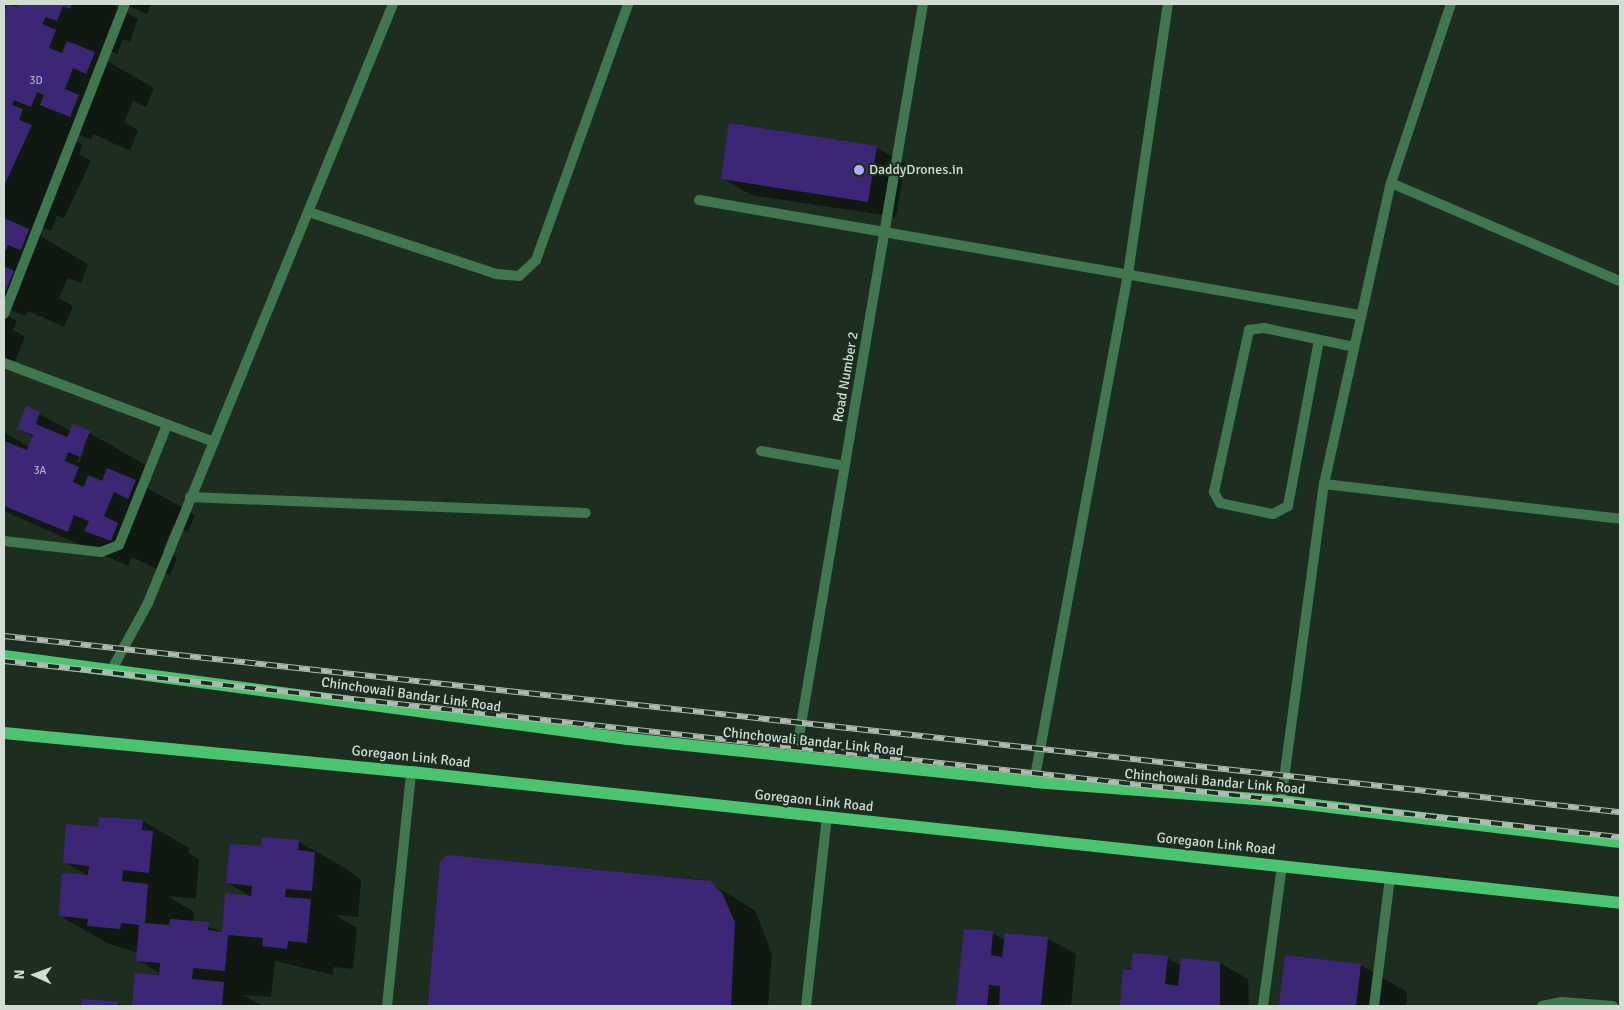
<!DOCTYPE html>
<html>
<head>
<meta charset="utf-8">
<style>
	body { margin:0 }
	#map { position:relative; width:1624px; height:1010px; overflow:hidden; background:#1d2e21; font-family:Signika,sans-serif }
	div>[style] { position:absolute }
	.shadow>* { inset:0; background:#0007 }
	.building>* { inset:0; background:#3c2777 }
	.service>* { height:10px; margin:-5px; padding:0 5px; transform-origin:5px; border-radius:5px; background:#41774f }
	.minor>* { height:10px; margin:-5px; padding:0 5px; transform-origin:5px; border-radius:5px; background:#41774f }
	.primary>* { height:12px; margin:-6px; padding:0 6px; transform-origin:6px; border-radius:6px; background:#4bc470 }
	.rail>* { height:5.5px; margin-top:-2.75px; transform-origin:0; background:repeating-linear-gradient(90deg,#1d2e21 0 11px,#afbbb1 0 22px); box-sizing:border-box; border-block:1px solid #afbbb1 }
	.dots>* { width:14px; height:14px; translate:-50% -50%; box-sizing:border-box; border:2px solid #1d2e21; border-radius:50% }
	span { translate:-50% -50%; white-space:nowrap; text-align:center; line-height:1.15; -webkit-text-stroke:4.5px #1d2e21; paint-order:stroke }
	.number-label { font-size:11px; color:#acafbc }
	.number-label span { -webkit-text-stroke-width:0 }
	.poi-label { font-size:14px; color:#d1dcd3 }
	.left { translate:0 -50%; text-align:left }
	.street-label { font-size:14px; color:#d1dcd3 }
	.frame { position:absolute; inset:0; border:5px solid #d1dcd3; pointer-events:none }
	.north { position:absolute; left:10px; top:950px; width:50px; height:50px; -webkit-text-stroke:4px #1d2e21; paint-order:stroke; rotate:272deg; font-size:14px; font-weight:700; line-height:20px; text-align:center; color:#d1dcd3 }
	.north::after { content:''; display:block; margin:auto; width:18px; height:22px; background:#d1dcd3; clip-path:polygon(50% 0,100% 100%,50% 72%,0 100%) }
</style>
</head>
<body>
<div id="map">
	<div class="shadow">
		<div style="clip-path:polygon(21px 4px,112px 4px,138px 19px,130px 42px,123px 39px,117px 54px,105px 50px,102px 58px,154px 88px,146px 107px,133px 101px,124px 122px,138px 130px,130px 151px,93px 134px,91px 140px,74px 133px,72px 139px,82px 145px,79px 154px,91px 161px,64px 218px,57px 216px,51px 231px,40px 226px,37px 234px,88px 264px,81px 283px,68px 278px,59px 298px,73px 306px,64px 327px,28px 311px,25px 316px,8px 309px,6px 315px,17px 321px,13px 330px,25px 337px,12px 369px,4px 366px,4px 16px,8px 5px,19px 10px)"></div>
		<div style="clip-path:polygon(124px 4px,151px 4px,147px 14px)"></div>
		<div style="clip-path:polygon(876px 147px,905px 164px,896px 217px,751px 195px,722px 178px)"></div>
		<div style="clip-path:polygon(evenodd,26px 407px,71px 431px,73px 426px,90px 433px,149px 467px,142px 485px,195px 515px,188px 532px,173px 525px,163px 550px,177px 558px,170px 575px,131px 557px,128px 566px,4px 511px,4px 432px,29px 447px,33px 437px,18px 428px,26px 407px,82px 450px,84px 450px,79px 463px,77px 462px,82px 450px)"></div>
		<div style="clip-path:polygon(143px 821px,189px 848px,189px 853px,199px 859px,196px 899px,168px 896px,194px 912px,194px 922px,223px 932px,253px 898px,228px 883px,262px 848px,298px 841px,345px 868px,361px 880px,358px 917px,335px 915px,357px 928px,353px 969px,334px 967px,333px 975px,275px 961px,271px 997px,243px 995px,263px 1006px,134px 1006px,136px 974px,161px 974px,138px 960px,138px 953px,107px 943px,60px 916px,89px 876px,64px 862px,99px 828px)"></div>
		<div style="clip-path:polygon(448px 857px,705px 880px,755px 910px,772px 954px,768px 1006px,429px 1006px,441px 863px)"></div>
		<div style="clip-path:polygon(966px 930px,992px 933px,1005px 940px,1047px 938px,1076px 954px,1071px 1006px,958px 1006px)"></div>
		<div style="clip-path:polygon(1286px 957px,1361px 965px,1407px 992px,1406px 1006px,1280px 1006px)"></div>
		<div style="clip-path:polygon(1167px 958px,1182px 966px,1220px 963px,1248px 979px,1249px 1006px,1121px 1006px,1124px 970px)"></div>
		<div style="clip-path:polygon(83px 1000px,118px 1003px,123px 1006px,83px 1006px)"></div>
	</div>
	<div class="building">
		<div style="clip-path:polygon(8px 4px,18px 8px,20px 4px,72px 4px,70px 9px,63px 6px,57px 21px,46px 17px,42px 24px,56px 30px,49px 48px,62px 53px,67px 41px,95px 52px,86px 74px,73px 68px,65px 89px,79px 95px,70px 117px,40px 105px,44px 95px,37px 92px,31px 107px,14px 100px,12px 105px,23px 109px,19px 120px,32px 125px,4px 186px,4px 155px,10px 157px,4px 155px,4px 13px)"></div>
		<div style="clip-path:polygon(729px 123px,877px 146px,868px 202px,721px 179px)"></div>
		<div style="clip-path:polygon(4px 218px,29px 229px,21px 250px,8px 245px,4px 255px)"></div>
		<div style="clip-path:polygon(4px 266px,14px 271px,4px 295px)"></div>
		<div style="clip-path:polygon(26px 406px,40px 412px,36px 424px,67px 437px,73px 424px,90px 431px,80px 457px,68px 452px,65px 461px,79px 467px,73px 482px,84px 487px,88px 475px,102px 481px,107px 468px,136px 480px,128px 499px,114px 492px,104px 516px,118px 523px,111px 541px,84px 531px,89px 521px,74px 515px,68px 532px,4px 506px,4px 441px,27px 450px,33px 435px,17px 429px)"></div>
		<div style="clip-path:polygon(99px 817px,143px 820px,142px 830px,153px 831px,149px 873px,123px 870px,122px 881px,148px 884px,145px 923px,169px 925px,170px 919px,209px 922px,208px 930px,222px 932px,225px 893px,251px 896px,252px 886px,226px 883px,230px 844px,261px 846px,262px 837px,299px 840px,298px 850px,315px 852px,312px 891px,286px 889px,285px 897px,311px 899px,307px 943px,288px 941px,287px 949px,262px 946px,263px 938px,228px 935px,225px 971px,193px 968px,192px 979px,224px 982px,222px 1006px,132px 1006px,135px 973px,159px 975px,160px 963px,136px 961px,139px 925px,121px 923px,120px 929px,87px 926px,88px 919px,59px 916px,62px 873px,88px 875px,89px 866px,63px 863px,66px 824px,98px 827px)"></div>
		<div style="clip-path:polygon(447px 855px,710px 881px,722px 893px,735px 922px,731px 1006px,428px 1006px,440px 862px)"></div>
		<div style="clip-path:polygon(964px 929px,993px 931px,991px 955px,1002px 957px,1005px 933px,1048px 937px,1041px 1006px,999px 1006px,1000px 986px,989px 985px,987px 1006px,956px 1006px)"></div>
		<div style="clip-path:polygon(1133px 953px,1168px 956px,1165px 984px,1178px 986px,1181px 958px,1220px 962px,1220px 1006px,1120px 1006px,1123px 969px,1131px 970px)"></div>
		<div style="clip-path:polygon(1285px 955px,1361px 964px,1356px 1006px,1279px 1006px)"></div>
		<div style="clip-path:polygon(82px 999px,118px 1002px,118px 1006px,82px 1006px)"></div>
	</div>
	<div class="service">
		<div style="left:699px;top:200px;width:188px;rotate:9.8deg"></div>
		<div style="left:309px;top:212px;width:198px;rotate:18.3deg"></div>
		<div style="left:497px;top:274px;width:22px;rotate:5deg"></div>
		<div style="left:519px;top:276px;width:23px;rotate:-43deg"></div>
		<div style="left:536px;top:260px;width:272px;rotate:-70.2deg"></div>
		<div style="left:761px;top:451px;width:85px;rotate:10.1deg"></div>
		<div style="left:190px;top:497px;width:396px;rotate:2.3deg"></div>
	</div>
	<div class="minor">
		<div style="left:1391px;top:183px;width:249px;rotate:23.2deg"></div>
		<div style="left:884px;top:232px;width:484px;rotate:9.9deg"></div>
		<div style="left:4px;top:314px;width:333px;rotate:-68.7deg"></div>
		<div style="left:1319px;top:340px;width:169px;rotate:100.6deg"></div>
		<div style="left:1288px;top:506px;width:17px;rotate:152deg"></div>
		<div style="left:1273px;top:514px;width:54px;rotate:-168.3deg"></div>
		<div style="left:1220px;top:503px;width:13px;rotate:-119deg"></div>
		<div style="left:1214px;top:492px;width:166px;rotate:-77.8deg"></div>
		<div style="left:1249px;top:330px;width:15px;rotate:-8deg"></div>
		<div style="left:1264px;top:328px;width:92px;rotate:11.9deg"></div>
		<div style="left:4px;top:363px;width:224px;rotate:20.6deg"></div>
		<div style="left:1324px;top:484px;width:298px;rotate:6.7deg"></div>
		<div style="left:4px;top:541px;width:98px;rotate:6.5deg"></div>
		<div style="left:101px;top:552px;width:19px;rotate:-21deg"></div>
		<div style="left:119px;top:545px;width:129px;rotate:-68.2deg"></div>
		<div style="left:111px;top:671px;width:77px;rotate:-61.4deg"></div>
		<div style="left:148px;top:603px;width:647px;rotate:-67.75deg"></div>
		<div style="left:796px;top:754px;width:761px;rotate:-80.39deg"></div>
		<div style="left:1034px;top:782px;width:517px;rotate:-79.52deg"></div>
		<div style="left:1128px;top:274px;width:273px;rotate:-81.6deg"></div>
		<div style="left:1281px;top:801px;width:320px;rotate:-82.3deg"></div>
		<div style="left:1324px;top:484px;width:308px;rotate:-77.5deg"></div>
		<div style="left:1391px;top:183px;width:189px;rotate:-71.5deg"></div>
		<div style="left:387px;top:1006px;width:235px;rotate:-84.1deg"></div>
		<div style="left:806px;top:1006px;width:190px;rotate:-83.7deg"></div>
		<div style="left:1263px;top:1006px;width:141px;rotate:-82.3deg"></div>
		<div style="left:1374px;top:1006px;width:129px;rotate:-82.9deg"></div>
		<div style="left:1542px;top:1006px;width:19px;rotate:-12deg"></div>
		<div style="left:1561px;top:1002px;width:52px;rotate:4.4deg"></div>
	</div>
	<div class="primary">
		<div style="left:4px;top:656px;width:629px;rotate:7.58deg"></div>
		<div style="left:628px;top:739px;width:408px;rotate:6deg"></div>
		<div style="left:1034px;top:782px;width:248px;rotate:4.4deg"></div>
		<div style="left:1281px;top:801px;width:341px;rotate:6.9deg"></div>
		<div style="left:4px;top:733px;width:409px;rotate:5.5deg"></div>
		<div style="left:411px;top:772px;width:1216px;rotate:6.18deg"></div>
	</div>
	<div class="rail">
		<div style="left:4px;top:636px;width:1626px;rotate:6.22deg"></div>
		<div style="left:4px;top:661px;width:1626px;rotate:6.22deg"></div>
	</div>
	<div class="dots">
		<div style="left:859px;top:170px;background:#b6abf8"></div>
	</div>
	<div class="number-label">
		<span style="left:36px;top:81px">3D</span>
		<span style="left:40px;top:471px">3A</span>
	</div>
	<div class="poi-label">
		<span class="left" style="left:869px;top:170px">DaddyDrones.in</span>
	</div>
	<div class="street-label">
		<span style="left:846px;top:377px;rotate:-80deg">Road Number 2</span>
		<span style="left:411px;top:695px;rotate:8deg">Chinchowali Bandar Link Road</span>
		<span style="left:813px;top:742px;rotate:6deg">Chinchowali Bandar Link Road</span>
		<span style="left:411px;top:757px;rotate:6deg">Goregaon Link Road</span>
		<span style="left:1215px;top:782px;rotate:5deg">Chinchowali Bandar Link Road</span>
		<span style="left:814px;top:801px;rotate:6deg">Goregaon Link Road</span>
		<span style="left:1216px;top:844px;rotate:6deg">Goregaon Link Road</span>
	</div>
	<div class="frame"></div>
	<div class="north">N</div>
</div>
</body>
</html>
